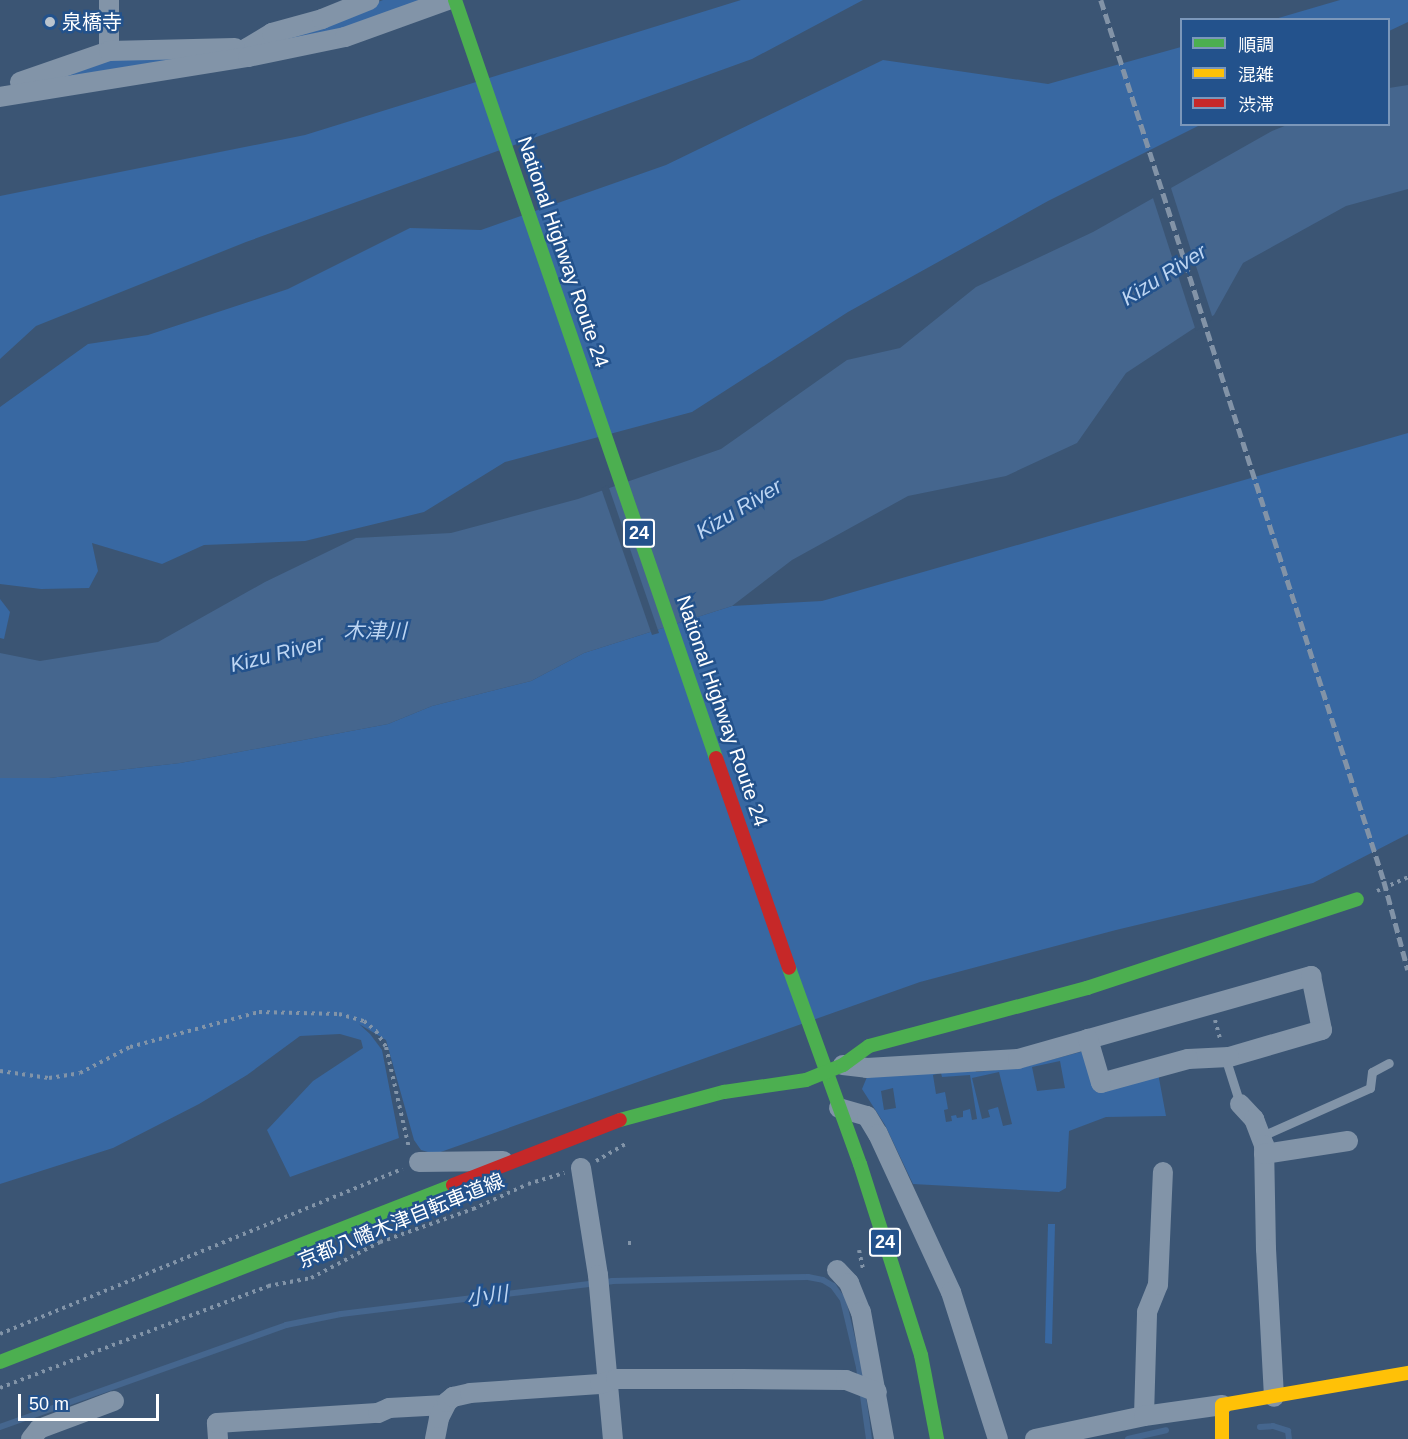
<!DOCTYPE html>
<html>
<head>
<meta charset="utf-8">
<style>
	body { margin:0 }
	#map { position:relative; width:1408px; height:1439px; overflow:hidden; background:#3b5574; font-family:Arial,"Noto Sans JP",sans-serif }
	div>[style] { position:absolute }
	.green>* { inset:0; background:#3868a2 }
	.water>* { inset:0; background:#45668e }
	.pier>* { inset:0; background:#3b5574 }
	.stream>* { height:6px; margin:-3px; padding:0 3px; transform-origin:3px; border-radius:3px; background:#45668e }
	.path>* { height:4px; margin-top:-2px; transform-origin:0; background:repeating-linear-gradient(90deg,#8294a8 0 3px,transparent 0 7.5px) }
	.lane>* { height:9px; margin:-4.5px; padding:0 4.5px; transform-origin:4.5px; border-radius:4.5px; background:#8294a8 }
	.street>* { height:20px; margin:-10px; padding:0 10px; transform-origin:10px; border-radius:10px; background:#8294a8 }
	.fast>* { height:14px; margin:-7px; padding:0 7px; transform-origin:7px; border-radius:7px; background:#4caf50 }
	.slow>* { height:14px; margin:-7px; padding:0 7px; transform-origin:7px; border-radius:7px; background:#ffc107 }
	.jam>* { height:14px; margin:-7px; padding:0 7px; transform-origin:7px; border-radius:7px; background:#c62828 }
	.rail>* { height:4.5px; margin-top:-2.25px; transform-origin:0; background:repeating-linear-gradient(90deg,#8293a7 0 10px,transparent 0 14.5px) }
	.dots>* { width:16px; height:16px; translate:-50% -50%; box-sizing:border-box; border:3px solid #23528c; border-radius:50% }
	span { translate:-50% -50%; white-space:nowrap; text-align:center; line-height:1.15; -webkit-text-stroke:5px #23528c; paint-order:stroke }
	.shield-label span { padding:2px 4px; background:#23528c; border:2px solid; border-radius:4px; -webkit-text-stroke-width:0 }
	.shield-label { font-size:18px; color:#fff; font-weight:700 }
	.poi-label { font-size:20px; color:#fff }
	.left { translate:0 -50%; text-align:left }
	.street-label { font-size:20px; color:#fff }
	.water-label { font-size:21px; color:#bdd5f2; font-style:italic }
	.legend { position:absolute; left:1180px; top:18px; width:210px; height:108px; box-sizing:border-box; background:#23528c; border:2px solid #7b97ba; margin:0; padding:8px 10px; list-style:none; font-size:18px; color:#fff }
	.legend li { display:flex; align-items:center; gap:12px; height:30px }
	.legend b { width:30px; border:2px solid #7b97ba }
	.scale { position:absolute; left:18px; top:1394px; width:141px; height:27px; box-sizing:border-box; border:3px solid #fff; border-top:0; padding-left:8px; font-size:18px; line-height:21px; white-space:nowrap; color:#fff; -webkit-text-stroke:4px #23528c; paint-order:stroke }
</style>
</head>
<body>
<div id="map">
	<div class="green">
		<div style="clip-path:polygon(383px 0,419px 0,388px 16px,327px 34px,275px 43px)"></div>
		<div style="clip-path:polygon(741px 0,863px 0,752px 59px,246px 242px,36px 326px,0 359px,0 196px,305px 135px)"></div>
		<div style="clip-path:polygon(1340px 0,1408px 0,1408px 22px,1389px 31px,1388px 20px,1275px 19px)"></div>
		<div style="clip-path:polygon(1181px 47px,1182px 124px,1200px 125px,1048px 201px,848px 312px,692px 412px,505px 462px,424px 512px,305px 541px,204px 545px,162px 564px,92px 543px,98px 571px,89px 588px,41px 589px,0 584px,0 407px,88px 344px,148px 335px,288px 289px,410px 228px,481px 230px,666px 165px,883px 60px,1048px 84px)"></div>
		<div style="clip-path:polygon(228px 52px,45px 81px,111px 57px)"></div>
		<div style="clip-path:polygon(1408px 433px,1408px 834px,1313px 883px,1116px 930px,920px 982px,435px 1154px,421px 1150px,414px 1140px,386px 1040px,359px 1024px,370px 1034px,382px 1050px,399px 1138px,290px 1177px,267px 1130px,313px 1081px,363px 1048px,361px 1040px,340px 1034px,300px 1036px,247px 1075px,199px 1104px,113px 1148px,0 1184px,0 778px,49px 778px,180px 763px,388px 724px,432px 706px,531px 681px,584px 653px,732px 606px,822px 601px)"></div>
		<div style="clip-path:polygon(0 599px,10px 612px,4px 639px,0 638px)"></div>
		<div style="clip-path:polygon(evenodd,1084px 1051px,1097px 1089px,1158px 1073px,1166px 1116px,1106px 1117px,1069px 1131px,1066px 1188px,1059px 1192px,913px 1184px,885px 1125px,862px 1089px,867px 1077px,974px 1068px,976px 1072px,1024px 1067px,1084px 1051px,1060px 1061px,1065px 1088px,1037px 1091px,1032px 1067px,1060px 1061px,1084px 1051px,999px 1072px,1012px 1124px,1003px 1126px,998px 1107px,988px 1110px,990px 1117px,982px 1119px,972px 1078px,999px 1072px,1084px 1051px,941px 1073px,942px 1077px,970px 1075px,977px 1119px,972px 1120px,970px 1109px,963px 1111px,963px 1117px,957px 1118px,956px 1115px,951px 1116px,952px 1121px,946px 1122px,944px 1110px,948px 1109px,945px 1092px,936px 1094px,933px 1075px,941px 1073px,1084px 1051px,893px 1088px,896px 1108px,884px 1110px,881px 1091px,893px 1088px)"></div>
		<div style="clip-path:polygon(1048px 1224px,1055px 1224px,1052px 1344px,1045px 1343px)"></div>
	</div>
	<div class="water">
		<div style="clip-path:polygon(1408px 85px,1408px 189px,1346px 206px,1243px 263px,1214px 315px,1126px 373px,1077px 443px,1006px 476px,908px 496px,792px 560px,732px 606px,584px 653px,531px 681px,432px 706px,388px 724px,180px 763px,49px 778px,0 778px,0 653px,40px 661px,158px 642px,265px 582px,356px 538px,451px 533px,578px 499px,721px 449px,847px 360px,900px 348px,976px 287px,1093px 232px,1272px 131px,1287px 125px,1388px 124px,1389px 88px)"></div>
	</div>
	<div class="pier">
		<div style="clip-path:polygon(1170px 185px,1213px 319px,1196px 331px,1152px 195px)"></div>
		<div style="clip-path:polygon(608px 485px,659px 633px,652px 635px,601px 488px)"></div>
	</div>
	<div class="stream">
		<div style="left:0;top:1427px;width:304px;rotate:-19.6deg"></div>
		<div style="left:286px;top:1325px;width:56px;rotate:-11.3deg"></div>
		<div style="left:341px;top:1314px;width:273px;rotate:-6.9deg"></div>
		<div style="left:612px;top:1281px;width:196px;rotate:-1.2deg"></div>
		<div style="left:808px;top:1277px;width:15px;rotate:11deg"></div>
		<div style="left:823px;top:1280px;width:12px;rotate:31deg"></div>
		<div style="left:833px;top:1286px;width:17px;rotate:54deg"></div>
		<div style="left:843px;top:1300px;width:69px;rotate:76.6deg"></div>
		<div style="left:859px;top:1367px;width:73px;rotate:82.1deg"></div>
		<div style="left:1260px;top:1427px;width:13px;rotate:-4deg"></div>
		<div style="left:1273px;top:1426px;width:16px;rotate:18deg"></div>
		<div style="left:1288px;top:1431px;width:8px;rotate:83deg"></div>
		<div style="left:1128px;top:1439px;width:39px;rotate:-13deg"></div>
	</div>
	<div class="path">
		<div style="left:1377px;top:891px;width:34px;rotate:-24deg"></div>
		<div style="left:1215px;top:1020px;width:20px;rotate:75deg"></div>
		<div style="left:0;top:1071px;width:49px;rotate:8.1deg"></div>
		<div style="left:49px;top:1078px;width:31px;rotate:-9deg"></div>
		<div style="left:80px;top:1073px;width:56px;rotate:-27.5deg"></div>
		<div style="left:130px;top:1047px;width:134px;rotate:-15.2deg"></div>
		<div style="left:259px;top:1012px;width:80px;rotate:1.4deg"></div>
		<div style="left:339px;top:1014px;width:26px;rotate:16deg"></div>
		<div style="left:364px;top:1021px;width:16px;rotate:40deg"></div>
		<div style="left:376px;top:1031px;width:19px;rotate:58deg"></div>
		<div style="left:386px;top:1047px;width:104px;rotate:77.2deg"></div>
		<div style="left:596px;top:1161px;width:34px;rotate:-30deg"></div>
		<div style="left:628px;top:1243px;width:7px"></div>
		<div style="left:859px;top:1250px;width:19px;rotate:78deg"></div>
		<div style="left:0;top:1334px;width:435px;rotate:-22.3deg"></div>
		<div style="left:0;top:1388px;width:287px;rotate:-20.8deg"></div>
		<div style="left:268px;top:1286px;width:44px;rotate:-10.5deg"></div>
		<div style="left:311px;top:1278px;width:78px;rotate:-27.6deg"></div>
		<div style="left:380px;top:1242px;width:99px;rotate:-19.5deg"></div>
		<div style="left:473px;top:1209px;width:60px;rotate:-24.4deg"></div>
		<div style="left:528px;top:1184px;width:38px;rotate:-17deg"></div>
	</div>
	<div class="lane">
		<div style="left:1225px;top:1057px;width:49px;rotate:72.3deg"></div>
		<div style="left:1262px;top:1136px;width:118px;rotate:-24deg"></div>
		<div style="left:1370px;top:1088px;width:16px;rotate:-83deg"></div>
		<div style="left:1372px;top:1072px;width:19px;rotate:-28deg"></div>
	</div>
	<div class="street">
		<div style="left:109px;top:51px;width:51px;rotate:-90deg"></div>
		<div style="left:248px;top:57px;width:9px;rotate:-96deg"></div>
		<div style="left:247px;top:48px;width:29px;rotate:-31deg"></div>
		<div style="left:272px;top:33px;width:52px;rotate:-15.6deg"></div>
		<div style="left:322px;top:19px;width:51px;rotate:-22deg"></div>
		<div style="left:20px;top:82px;width:94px;rotate:-19.2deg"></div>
		<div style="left:109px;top:51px;width:126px;rotate:-1.4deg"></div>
		<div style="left:0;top:97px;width:251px;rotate:-9.2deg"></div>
		<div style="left:248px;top:57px;width:99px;rotate:-11.7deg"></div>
		<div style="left:345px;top:37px;width:109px;rotate:-19.8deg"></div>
		<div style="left:843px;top:1065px;width:24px;rotate:7deg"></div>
		<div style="left:867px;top:1068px;width:151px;rotate:-3.4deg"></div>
		<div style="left:1018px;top:1059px;width:305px;rotate:-15.8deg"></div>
		<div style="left:1311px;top:976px;width:55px;rotate:78.5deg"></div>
		<div style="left:1322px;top:1030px;width:97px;rotate:163.8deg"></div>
		<div style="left:1229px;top:1057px;width:41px;rotate:177.2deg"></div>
		<div style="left:1188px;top:1059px;width:90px;rotate:164.6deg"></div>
		<div style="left:1101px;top:1083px;width:46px;rotate:-106.5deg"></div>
		<div style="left:1240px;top:1104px;width:21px;rotate:47deg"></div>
		<div style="left:1254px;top:1119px;width:28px;rotate:69deg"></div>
		<div style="left:1264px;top:1145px;width:104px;rotate:88.9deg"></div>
		<div style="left:1266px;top:1249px;width:148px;rotate:86.9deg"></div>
		<div style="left:839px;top:1108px;width:29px;rotate:16deg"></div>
		<div style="left:867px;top:1116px;width:21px;rotate:59deg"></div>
		<div style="left:878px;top:1134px;width:174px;rotate:65.2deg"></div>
		<div style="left:951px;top:1292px;width:154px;rotate:72.3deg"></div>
		<div style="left:1264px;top:1154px;width:85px;rotate:-8.8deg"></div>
		<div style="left:419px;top:1162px;width:84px;rotate:-0.7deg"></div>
		<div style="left:581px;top:1168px;width:108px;rotate:81deg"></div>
		<div style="left:598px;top:1275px;width:165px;rotate:84.8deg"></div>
		<div style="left:837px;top:1270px;width:18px;rotate:47deg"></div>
		<div style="left:849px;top:1283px;width:31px;rotate:68deg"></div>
		<div style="left:861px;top:1312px;width:129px;rotate:79.7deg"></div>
		<div style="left:1144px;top:1416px;width:104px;rotate:-88.3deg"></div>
		<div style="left:1147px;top:1312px;width:29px;rotate:-68deg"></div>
		<div style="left:1158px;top:1285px;width:113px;rotate:-87.5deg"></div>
		<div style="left:31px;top:1439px;width:13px;rotate:-51deg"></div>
		<div style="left:39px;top:1429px;width:80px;rotate:-20.5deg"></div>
		<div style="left:218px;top:1439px;width:16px;rotate:-94deg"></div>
		<div style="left:217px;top:1423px;width:161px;rotate:-3.6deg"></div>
		<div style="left:378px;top:1413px;width:12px;rotate:-24deg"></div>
		<div style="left:389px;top:1408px;width:56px;rotate:-3.1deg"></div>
		<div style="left:435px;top:1439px;width:21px;rotate:-79deg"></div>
		<div style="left:439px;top:1418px;width:18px;rotate:-63deg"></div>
		<div style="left:447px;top:1402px;width:8px;rotate:-40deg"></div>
		<div style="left:453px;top:1397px;width:17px;rotate:-13deg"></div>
		<div style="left:470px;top:1393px;width:130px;rotate:-4deg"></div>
		<div style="left:600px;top:1384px;width:17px;rotate:-17deg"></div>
		<div style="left:616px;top:1379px;width:126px"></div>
		<div style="left:742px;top:1379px;width:104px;rotate:0.6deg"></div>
		<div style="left:846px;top:1380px;width:33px;rotate:21deg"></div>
		<div style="left:1035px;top:1439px;width:111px;rotate:-11.9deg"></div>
		<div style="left:1144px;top:1416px;width:79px;rotate:-8deg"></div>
	</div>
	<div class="fast">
		<div style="left:455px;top:0;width:802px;rotate:71deg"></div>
		<div style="left:789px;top:968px;width:208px;rotate:70.1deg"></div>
		<div style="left:860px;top:1164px;width:201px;rotate:72.3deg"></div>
		<div style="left:921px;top:1355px;width:86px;rotate:79.2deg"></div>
		<div style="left:620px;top:1120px;width:108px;rotate:-15.1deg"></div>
		<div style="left:724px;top:1092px;width:83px;rotate:-8.3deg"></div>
		<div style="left:806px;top:1080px;width:40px;rotate:-22deg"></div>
		<div style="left:843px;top:1065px;width:32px;rotate:-36deg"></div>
		<div style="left:869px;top:1046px;width:226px;rotate:-14.9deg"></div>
		<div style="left:1087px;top:988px;width:284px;rotate:-18.2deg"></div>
		<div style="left:0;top:1362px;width:486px;rotate:-21.3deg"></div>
	</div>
	<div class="slow">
		<div style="left:1222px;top:1439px;width:34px;rotate:-90deg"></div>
		<div style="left:1222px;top:1405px;width:189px;rotate:-9.8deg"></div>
	</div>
	<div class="jam">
		<div style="left:716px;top:758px;width:222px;rotate:70.8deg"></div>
		<div style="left:453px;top:1185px;width:179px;rotate:-21.3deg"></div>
	</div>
	<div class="rail">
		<div style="left:1101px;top:0;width:925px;rotate:72.19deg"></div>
		<div style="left:1384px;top:881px;width:92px;rotate:74.9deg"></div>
	</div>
	<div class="dots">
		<div style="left:50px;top:22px;background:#bac4ce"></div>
	</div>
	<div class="shield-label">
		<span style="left:639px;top:533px">24</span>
		<span style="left:885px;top:1242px">24</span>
	</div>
	<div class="poi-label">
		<span class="left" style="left:62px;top:22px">泉橋寺</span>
	</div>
	<div class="street-label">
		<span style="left:563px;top:252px;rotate:71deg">National Highway Route 24</span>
		<span style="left:722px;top:711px;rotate:71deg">National Highway Route 24</span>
		<span style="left:401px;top:1221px;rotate:-22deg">京都八幡木津自転車道線</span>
	</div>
	<div class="water-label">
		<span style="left:1164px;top:275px;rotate:-32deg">Kizu River</span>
		<span style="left:739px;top:509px;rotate:-31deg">Kizu River</span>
		<span style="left:375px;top:631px">木津川</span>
		<span style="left:277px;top:654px;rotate:-14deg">Kizu River</span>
		<span style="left:487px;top:1296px;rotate:-7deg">小川</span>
	</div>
	<ul class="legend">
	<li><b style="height:8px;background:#4caf50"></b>順調</li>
	<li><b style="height:8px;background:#ffc107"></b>混雑</li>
	<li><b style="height:8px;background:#c62828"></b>渋滞</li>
	</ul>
	<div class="scale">50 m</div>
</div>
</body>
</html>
